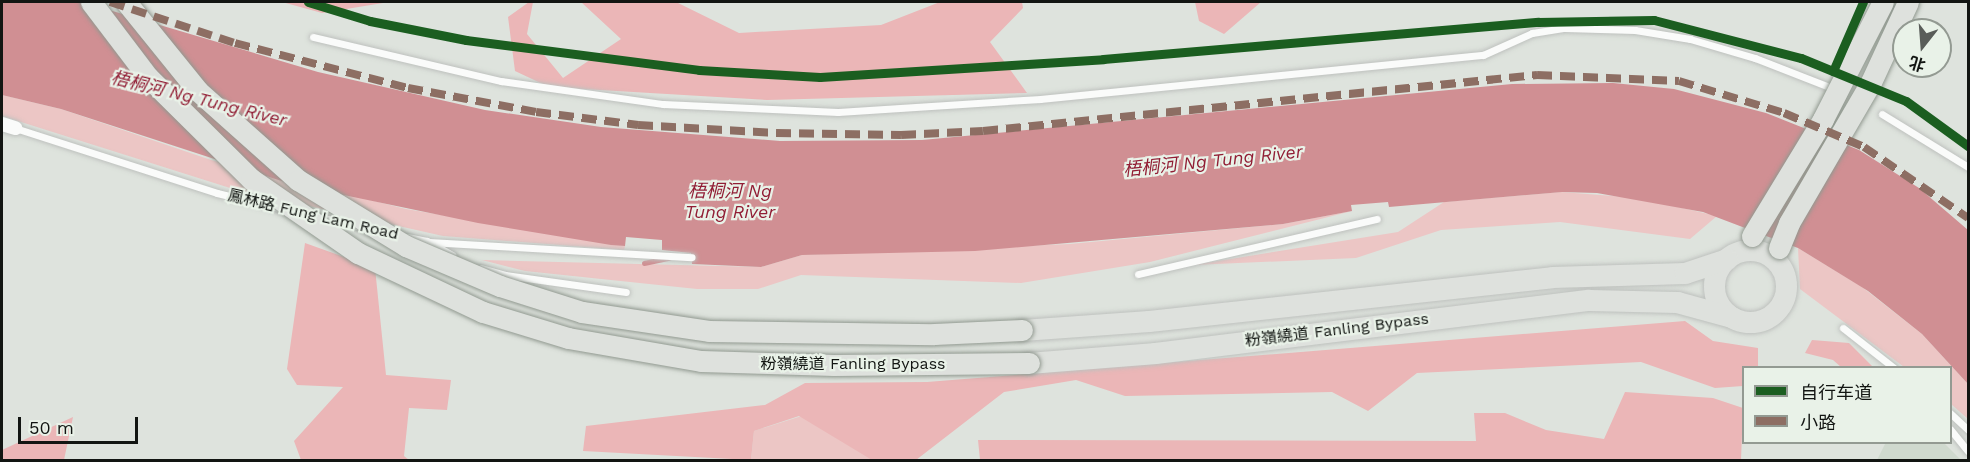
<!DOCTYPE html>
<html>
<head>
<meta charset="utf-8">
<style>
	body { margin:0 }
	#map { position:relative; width:1970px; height:462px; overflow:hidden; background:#dee3dd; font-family:"Work Sans","Noto Sans SC",sans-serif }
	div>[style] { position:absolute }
	.built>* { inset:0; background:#cfd9ce }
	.green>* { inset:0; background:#ecc6c5 }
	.forest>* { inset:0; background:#ebb6b7 }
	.water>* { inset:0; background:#d08f93 }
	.stream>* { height:4.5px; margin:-2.25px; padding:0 2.25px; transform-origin:2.25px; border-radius:2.25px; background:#d08f93 }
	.roads { filter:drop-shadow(0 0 2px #bec1be) drop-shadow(0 0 2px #bec1be) }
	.lane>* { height:7px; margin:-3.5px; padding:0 3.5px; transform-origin:3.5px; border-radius:3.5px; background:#fafbfa }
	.street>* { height:14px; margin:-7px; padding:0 7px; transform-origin:7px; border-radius:7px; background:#fafbfa }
	.primary>* { height:21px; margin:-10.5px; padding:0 10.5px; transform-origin:10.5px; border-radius:10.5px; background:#dee1dd }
	.primary>.ring { margin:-10.5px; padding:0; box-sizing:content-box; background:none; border:21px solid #dee1dd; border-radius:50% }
	.bridges { filter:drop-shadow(0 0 2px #919990) drop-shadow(0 0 2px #919990) }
	.primary-bridge>* { height:21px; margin:-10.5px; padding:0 10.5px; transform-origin:10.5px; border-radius:10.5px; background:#dee1dd }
	.quiet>* { height:8px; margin-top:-4px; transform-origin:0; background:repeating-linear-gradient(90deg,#8d6e63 0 15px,transparent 0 23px) }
	.cycleway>* { height:9px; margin:-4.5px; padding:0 4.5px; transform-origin:4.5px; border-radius:4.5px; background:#1b5e20 }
	span { translate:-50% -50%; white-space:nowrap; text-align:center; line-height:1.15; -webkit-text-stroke:4.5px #e9f2e8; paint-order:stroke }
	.street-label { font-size:16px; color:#121512 }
	.water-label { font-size:18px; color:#911d34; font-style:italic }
	.frame { position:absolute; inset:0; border:3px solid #121512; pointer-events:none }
	.legend { position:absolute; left:1742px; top:366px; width:210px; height:78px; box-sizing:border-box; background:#e9f2e8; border:2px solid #939a92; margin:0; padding:8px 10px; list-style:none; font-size:18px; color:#121512 }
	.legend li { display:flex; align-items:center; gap:12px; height:30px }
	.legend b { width:30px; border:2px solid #939a92 }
	.north { position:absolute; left:1892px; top:18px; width:60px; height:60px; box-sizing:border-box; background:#e9f2e8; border:2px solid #939a92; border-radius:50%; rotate:197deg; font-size:16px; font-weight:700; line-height:24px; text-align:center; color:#121512 }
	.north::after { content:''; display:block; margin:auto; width:21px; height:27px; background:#595d59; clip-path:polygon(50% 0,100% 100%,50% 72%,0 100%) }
	.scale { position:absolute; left:18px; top:417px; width:120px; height:27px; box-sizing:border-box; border:3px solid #121512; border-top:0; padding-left:8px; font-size:18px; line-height:21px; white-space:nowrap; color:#121512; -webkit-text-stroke:4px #e9f2e8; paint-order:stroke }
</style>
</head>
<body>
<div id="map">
	<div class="built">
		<div style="clip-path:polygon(1886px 442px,1944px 443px,1961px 460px,1877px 460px)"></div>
	</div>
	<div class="green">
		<div style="clip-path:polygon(2px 95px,61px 109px,211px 160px,406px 209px,625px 246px,624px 250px,443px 236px,230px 188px,2px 116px)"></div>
		<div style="clip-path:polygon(1561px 192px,1639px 198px,1717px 216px,1690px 239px,1560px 222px,1441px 230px,1356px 258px,1193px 265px,1398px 232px,1444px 202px)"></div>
		<div style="clip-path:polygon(1352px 211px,1150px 262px,1021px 283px,801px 275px,758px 289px,697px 289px,525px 271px,482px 260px,761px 267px,802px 255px,1070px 244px,1283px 224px)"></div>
		<div style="clip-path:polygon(1798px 248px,1862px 287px,1922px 334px,1968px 384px,1968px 419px,1951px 404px,1950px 368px,1904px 367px,1800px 289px)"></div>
		<div style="clip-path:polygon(808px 414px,916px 460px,751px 460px,754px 431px)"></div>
	</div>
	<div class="forest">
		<div style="clip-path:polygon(282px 2px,389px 2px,322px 13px)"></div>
		<div style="clip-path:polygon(529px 2px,533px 2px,527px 34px,563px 78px,621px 39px,581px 2px,676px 2px,739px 33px,881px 25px,940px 2px,1022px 2px,1023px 8px,990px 42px,1027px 93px,767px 100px,549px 87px,515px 71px,508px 17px)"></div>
		<div style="clip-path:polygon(1195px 2px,1261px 2px,1224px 34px,1199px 21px)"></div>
		<div style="clip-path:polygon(305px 243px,375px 268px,386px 375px,451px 380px,447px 410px,409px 408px,404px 456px,409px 460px,301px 460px,294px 441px,343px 387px,297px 385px,287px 369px)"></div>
		<div style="clip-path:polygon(1685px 321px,1713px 341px,1758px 348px,1758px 367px,1744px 368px,1743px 386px,1715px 388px,1641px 362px,1417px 373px,1368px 411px,1332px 392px,1125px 396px,1076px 380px,1004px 392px,916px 460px,872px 460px,799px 416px,754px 431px,751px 460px,583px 451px,586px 426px,765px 405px,805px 383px,927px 382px)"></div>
		<div style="clip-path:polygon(1812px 340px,1849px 343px,1873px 367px,1841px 367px,1833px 360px,1805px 353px)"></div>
		<div style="clip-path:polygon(1625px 392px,1713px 398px,1743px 408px,1741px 460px,980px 460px,978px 440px,1476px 441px,1474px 413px,1505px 413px,1546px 430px,1604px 439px)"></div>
		<div style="clip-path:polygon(73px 417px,64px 460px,2px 460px,2px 450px)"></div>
	</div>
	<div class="water">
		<div style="clip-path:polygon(2px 2px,82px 2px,318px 72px,485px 110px,601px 127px,780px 141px,922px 140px,1512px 84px,1613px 83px,1674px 89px,1766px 113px,1859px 150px,1919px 188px,1968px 230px,1968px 384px,1922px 334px,1868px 291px,1798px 248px,1703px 212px,1597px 193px,1562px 192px,1389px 207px,1388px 202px,1351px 205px,1352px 211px,1283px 224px,975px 251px,802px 255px,761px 267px,692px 264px,691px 253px,662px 250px,662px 240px,626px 237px,625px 246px,611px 245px,478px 223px,291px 184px,61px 109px,2px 95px)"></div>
	</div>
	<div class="stream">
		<div style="left:644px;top:263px;width:25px;rotate:-12deg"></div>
	</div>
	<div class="roads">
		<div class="lane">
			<div style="left:313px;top:37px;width:193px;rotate:13.2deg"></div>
			<div style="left:501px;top:81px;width:164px;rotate:8.1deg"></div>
			<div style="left:663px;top:104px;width:175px;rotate:2.6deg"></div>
			<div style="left:838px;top:112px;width:203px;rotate:-3.7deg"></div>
			<div style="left:1041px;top:99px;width:444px;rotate:-5.7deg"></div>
			<div style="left:1483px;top:55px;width:54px;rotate:-24.2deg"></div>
			<div style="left:1532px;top:33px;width:33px;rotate:-9deg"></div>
			<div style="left:1565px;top:28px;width:70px;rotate:1.6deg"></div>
			<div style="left:1635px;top:30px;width:56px;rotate:9.3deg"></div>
			<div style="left:1690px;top:39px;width:68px;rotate:16.3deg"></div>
			<div style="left:1755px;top:58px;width:77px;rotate:21.3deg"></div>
			<div style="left:1882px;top:114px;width:101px;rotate:31.6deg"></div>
			<div style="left:15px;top:128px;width:212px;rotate:17.8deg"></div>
			<div style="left:217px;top:193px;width:64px;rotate:13.6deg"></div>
			<div style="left:319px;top:217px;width:40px;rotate:13deg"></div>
			<div style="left:407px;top:237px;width:20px;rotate:11deg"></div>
			<div style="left:427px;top:241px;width:29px;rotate:29deg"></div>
			<div style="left:429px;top:242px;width:263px;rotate:3.3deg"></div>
			<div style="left:481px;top:268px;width:25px;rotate:16deg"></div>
			<div style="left:505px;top:275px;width:122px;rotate:8deg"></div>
			<div style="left:1138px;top:274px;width:245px;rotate:-13deg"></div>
			<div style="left:1843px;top:328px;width:65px;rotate:38.1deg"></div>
			<div style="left:1950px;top:413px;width:25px;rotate:43deg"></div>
			<div style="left:1950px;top:429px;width:28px;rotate:51deg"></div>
		</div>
		<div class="street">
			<div style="left:2px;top:124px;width:14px;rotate:17deg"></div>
		</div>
		<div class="primary">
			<div class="ring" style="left:1714px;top:250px;width:51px;height:51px"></div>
			<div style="left:1022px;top:330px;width:127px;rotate:-4.1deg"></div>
			<div style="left:1149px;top:321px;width:405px;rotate:-6.2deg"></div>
			<div style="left:1552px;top:277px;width:133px;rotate:-1.7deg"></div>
			<div style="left:1685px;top:273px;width:44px;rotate:-18.4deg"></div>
			<div style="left:1029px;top:363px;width:126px;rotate:-4.5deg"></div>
			<div style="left:1155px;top:353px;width:437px;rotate:-7deg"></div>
			<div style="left:1589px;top:300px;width:88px;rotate:1.3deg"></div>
			<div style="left:1677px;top:302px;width:57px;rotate:15.3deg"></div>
		</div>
	</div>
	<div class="bridges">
		<div class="primary-bridge">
			<div style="left:91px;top:2px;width:94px;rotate:52.8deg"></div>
			<div style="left:148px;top:77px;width:145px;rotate:44.7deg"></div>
			<div style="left:251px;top:179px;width:130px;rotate:34.7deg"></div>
			<div style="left:358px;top:253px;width:138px;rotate:25.3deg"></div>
			<div style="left:483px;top:312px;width:89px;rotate:17deg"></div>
			<div style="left:568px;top:338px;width:135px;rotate:9.8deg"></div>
			<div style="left:701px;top:361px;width:133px;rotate:1.7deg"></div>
			<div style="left:834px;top:365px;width:195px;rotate:-0.6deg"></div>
			<div style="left:126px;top:2px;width:114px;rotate:51deg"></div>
			<div style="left:198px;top:91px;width:134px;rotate:41.7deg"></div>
			<div style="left:298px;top:180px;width:127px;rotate:31.4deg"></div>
			<div style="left:406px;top:246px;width:102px;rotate:23.1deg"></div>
			<div style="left:500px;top:286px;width:86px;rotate:17.6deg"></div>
			<div style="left:582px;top:312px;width:128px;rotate:8.5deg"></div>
			<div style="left:709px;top:331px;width:225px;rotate:0.8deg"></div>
			<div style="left:934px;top:334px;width:88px;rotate:-2.6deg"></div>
			<div style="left:1752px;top:236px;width:137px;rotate:-58.7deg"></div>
			<div style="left:1823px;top:119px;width:131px;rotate:-62.9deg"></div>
			<div style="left:1779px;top:248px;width:27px;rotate:-68deg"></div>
			<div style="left:1789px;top:223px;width:163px;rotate:-59.8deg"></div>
			<div style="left:1871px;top:82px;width:88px;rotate:-65.2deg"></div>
		</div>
	</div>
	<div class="quiet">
		<div style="left:110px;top:2px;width:132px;rotate:18.2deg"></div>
		<div style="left:235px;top:43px;width:179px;rotate:14.6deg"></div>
		<div style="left:408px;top:88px;width:130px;rotate:10.6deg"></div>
		<div style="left:536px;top:112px;width:103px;rotate:7.3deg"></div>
		<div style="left:638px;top:125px;width:138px;rotate:3.3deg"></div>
		<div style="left:776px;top:133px;width:125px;rotate:0.9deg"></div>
		<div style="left:901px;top:135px;width:82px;rotate:-2.8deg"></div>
		<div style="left:983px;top:131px;width:557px;rotate:-5.77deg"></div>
		<div style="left:1537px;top:75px;width:142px;rotate:2.4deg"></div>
		<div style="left:1679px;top:81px;width:110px;rotate:16.9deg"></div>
		<div style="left:1784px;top:113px;width:87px;rotate:23deg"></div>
		<div style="left:1864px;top:147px;width:126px;rotate:34.3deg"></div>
	</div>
	<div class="cycleway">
		<div style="left:308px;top:2px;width:65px;rotate:17deg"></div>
		<div style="left:370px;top:21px;width:98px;rotate:11.2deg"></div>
		<div style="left:466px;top:40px;width:235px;rotate:7.3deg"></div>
		<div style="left:699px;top:70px;width:121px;rotate:3.3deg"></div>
		<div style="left:820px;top:77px;width:284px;rotate:-3.6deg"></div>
		<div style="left:1103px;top:59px;width:437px;rotate:-4.9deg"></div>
		<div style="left:1538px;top:22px;width:116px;rotate:-1deg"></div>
		<div style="left:1654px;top:20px;width:152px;rotate:14.5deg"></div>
		<div style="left:1801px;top:58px;width:113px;rotate:22.3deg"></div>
		<div style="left:1906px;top:101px;width:77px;rotate:36deg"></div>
		<div style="left:1833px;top:71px;width:75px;rotate:-66.5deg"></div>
	</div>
	<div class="street-label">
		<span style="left:313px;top:215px;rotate:13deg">鳳林路 Fung Lam Road</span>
		<span style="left:1337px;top:330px;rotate:-7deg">粉嶺繞道 Fanling Bypass</span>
		<span style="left:853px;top:364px">粉嶺繞道 Fanling Bypass</span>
	</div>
	<div class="water-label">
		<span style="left:199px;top:99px;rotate:14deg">梧桐河 Ng Tung River</span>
		<span style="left:1213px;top:161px;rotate:-6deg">梧桐河 Ng Tung River</span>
		<span style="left:730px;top:202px">梧桐河 Ng<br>Tung River</span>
	</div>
	<div class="frame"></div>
	<ul class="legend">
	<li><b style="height:8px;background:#1b5e20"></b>自行车道</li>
	<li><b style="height:8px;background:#8d6e63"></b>小路</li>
	</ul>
	<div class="north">北</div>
	<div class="scale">50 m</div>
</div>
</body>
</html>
